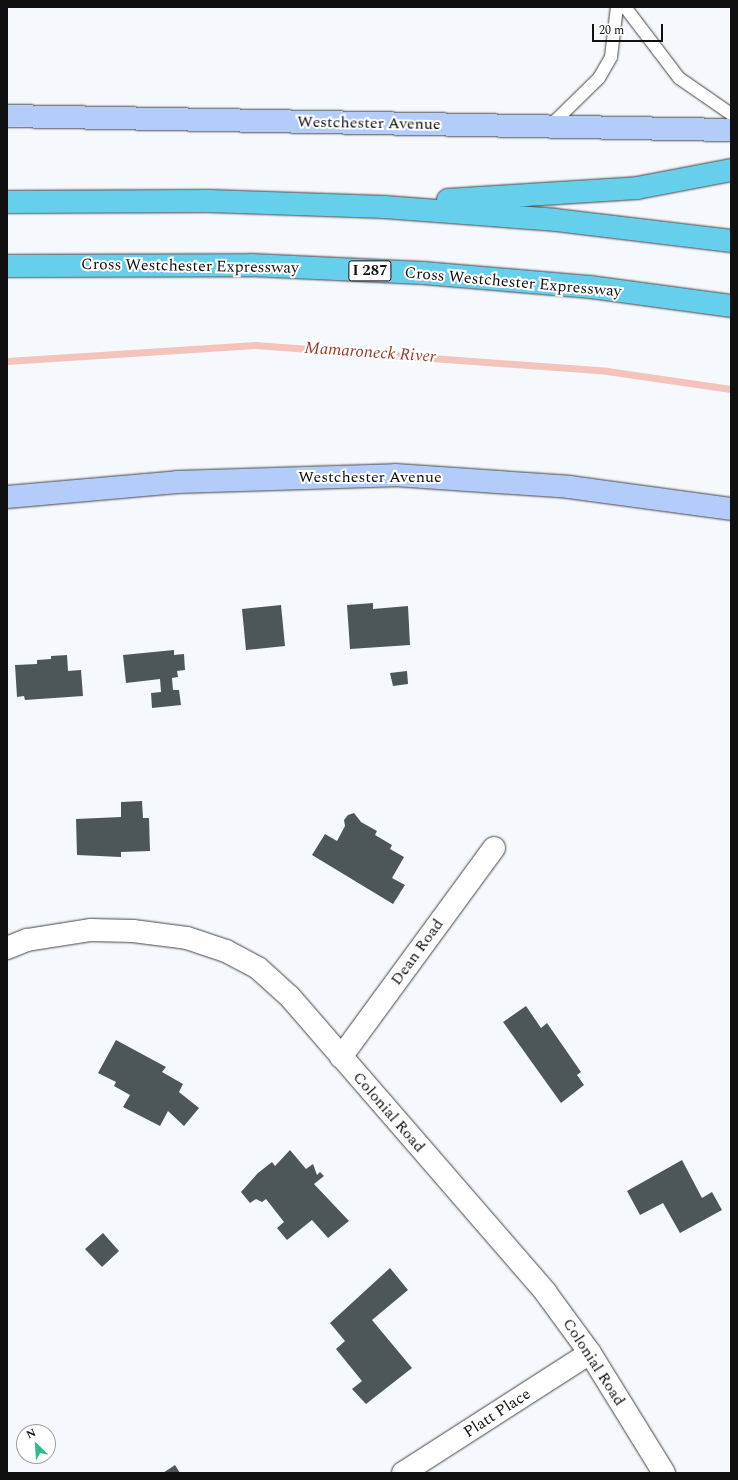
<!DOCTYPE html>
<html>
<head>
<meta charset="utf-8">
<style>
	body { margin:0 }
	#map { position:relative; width:738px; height:1480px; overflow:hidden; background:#f5f9fe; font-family:Spectral,serif }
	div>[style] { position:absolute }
	.stream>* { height:7px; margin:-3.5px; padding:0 3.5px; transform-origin:3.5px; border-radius:3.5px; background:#f3c3bc }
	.building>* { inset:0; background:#4d5759 }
	.roads { filter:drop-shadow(0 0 1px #434343) drop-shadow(0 0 1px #434343) }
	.service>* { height:12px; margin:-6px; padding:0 6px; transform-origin:6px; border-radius:6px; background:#fff }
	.minor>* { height:22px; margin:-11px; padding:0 11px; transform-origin:11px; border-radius:11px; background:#fff }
	.secondary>* { height:22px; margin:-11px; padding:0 11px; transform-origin:11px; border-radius:11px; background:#b4ccfa }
	.motorway>* { height:22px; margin:-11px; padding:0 11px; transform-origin:11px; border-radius:11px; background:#65cfec }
	span { translate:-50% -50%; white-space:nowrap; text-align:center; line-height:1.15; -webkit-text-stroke:4px #fff; paint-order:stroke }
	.shield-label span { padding:1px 3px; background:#fff; border:1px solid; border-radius:3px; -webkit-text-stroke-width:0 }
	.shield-label { font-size:15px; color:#101010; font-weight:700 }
	.street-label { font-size:16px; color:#101010 }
	.water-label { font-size:17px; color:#9d381f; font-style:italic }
	.frame { position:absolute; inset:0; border:8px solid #101010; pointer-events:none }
	.north { position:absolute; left:16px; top:1424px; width:40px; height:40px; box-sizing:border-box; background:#fff; border:1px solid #9f9f9f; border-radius:50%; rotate:335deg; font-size:11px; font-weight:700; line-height:16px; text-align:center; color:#101010 }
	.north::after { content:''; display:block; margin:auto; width:14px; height:18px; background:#2fba92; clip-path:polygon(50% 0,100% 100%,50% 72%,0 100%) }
	.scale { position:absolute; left:592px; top:24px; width:71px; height:18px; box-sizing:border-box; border:2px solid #101010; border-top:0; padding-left:5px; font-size:12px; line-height:14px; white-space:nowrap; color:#101010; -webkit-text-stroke:3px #fff; paint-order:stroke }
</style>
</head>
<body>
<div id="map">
	<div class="stream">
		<div style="left:7px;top:361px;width:249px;rotate:-3.7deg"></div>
		<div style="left:255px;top:345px;width:353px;rotate:4.2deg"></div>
		<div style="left:607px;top:371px;width:125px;rotate:8.3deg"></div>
	</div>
	<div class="building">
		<div style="clip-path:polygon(373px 603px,373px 609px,408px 606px,410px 645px,350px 649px,347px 605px)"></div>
		<div style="clip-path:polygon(281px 605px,285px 646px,246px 650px,242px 609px)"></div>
		<div style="clip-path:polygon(174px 650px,174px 655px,184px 654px,185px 670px,177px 671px,178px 677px,172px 678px,173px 690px,179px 690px,181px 705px,152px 708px,151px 693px,161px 692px,160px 679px,126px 683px,123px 655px)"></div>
		<div style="clip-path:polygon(67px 655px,68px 671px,81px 670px,83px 696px,25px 700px,24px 696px,17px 697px,15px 665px,37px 664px,37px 660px,51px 659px,51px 656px)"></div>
		<div style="clip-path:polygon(407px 671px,408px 684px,393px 686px,390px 673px)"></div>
		<div style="clip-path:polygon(142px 801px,143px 818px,149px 818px,150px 851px,121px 852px,121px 857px,77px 855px,76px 819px,121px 817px,121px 802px)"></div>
		<div style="clip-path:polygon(354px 813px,361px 822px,377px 831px,375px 835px,392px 845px,390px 849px,404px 857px,392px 878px,405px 885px,393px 904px,312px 855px,325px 834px,337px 841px,345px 826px,344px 820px,348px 815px)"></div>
		<div style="clip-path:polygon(526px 1006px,541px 1028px,547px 1023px,581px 1072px,577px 1075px,584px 1085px,561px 1103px,503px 1022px)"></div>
		<div style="clip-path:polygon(116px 1040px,166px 1067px,162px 1072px,183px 1084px,179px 1092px,199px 1108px,184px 1126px,168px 1111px,160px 1126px,123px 1107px,130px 1095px,114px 1086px,116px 1082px,98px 1073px)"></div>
		<div style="clip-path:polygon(290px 1150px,306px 1169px,313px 1164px,317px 1175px,320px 1172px,324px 1176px,314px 1184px,349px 1221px,328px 1238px,312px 1220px,287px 1240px,277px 1228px,284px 1222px,266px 1199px,262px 1202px,256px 1199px,250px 1203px,241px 1192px,258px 1173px,272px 1162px,275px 1166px)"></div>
		<div style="clip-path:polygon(682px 1160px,702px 1198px,712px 1192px,722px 1210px,680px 1233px,663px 1203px,640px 1215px,627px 1191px)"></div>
		<div style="clip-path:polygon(103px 1233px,119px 1251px,102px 1267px,85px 1249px)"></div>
		<div style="clip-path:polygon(390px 1268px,408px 1290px,372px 1320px,412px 1368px,366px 1404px,352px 1389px,362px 1381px,336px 1349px,345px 1341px,330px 1323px)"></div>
		<div style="clip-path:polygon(175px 1465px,180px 1473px,163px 1473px)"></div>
	</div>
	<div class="roads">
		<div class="service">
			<div style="left:625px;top:7px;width:89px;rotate:52.7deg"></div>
			<div style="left:679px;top:78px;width:63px;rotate:34.7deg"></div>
			<div style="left:549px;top:127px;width:70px;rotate:-44.4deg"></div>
			<div style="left:599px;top:78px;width:24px;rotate:-60deg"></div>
			<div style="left:611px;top:57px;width:50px;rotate:-83.2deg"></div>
		</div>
		<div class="minor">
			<div style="left:7px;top:948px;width:22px;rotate:-22deg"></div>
			<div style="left:27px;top:940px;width:65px;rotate:-8.9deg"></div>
			<div style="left:91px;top:930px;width:42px;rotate:1.4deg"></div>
			<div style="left:133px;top:931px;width:54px;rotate:7.4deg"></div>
			<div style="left:187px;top:938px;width:41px;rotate:18.4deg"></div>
			<div style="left:226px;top:951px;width:36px;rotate:28deg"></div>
			<div style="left:258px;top:968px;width:43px;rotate:42.2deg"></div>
			<div style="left:290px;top:997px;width:391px;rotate:49.1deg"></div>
			<div style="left:546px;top:1293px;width:74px;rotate:53.7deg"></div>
			<div style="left:590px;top:1353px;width:141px;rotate:58.3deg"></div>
			<div style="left:341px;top:1057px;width:259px;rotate:-53.8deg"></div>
			<div style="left:403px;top:1473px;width:222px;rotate:-32.7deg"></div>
		</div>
		<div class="secondary">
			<div style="left:7px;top:116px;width:724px;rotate:1.11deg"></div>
			<div style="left:7px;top:497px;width:171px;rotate:-5deg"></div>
			<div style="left:177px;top:482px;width:218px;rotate:-1.8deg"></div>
			<div style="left:395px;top:475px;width:174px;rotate:3.9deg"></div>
			<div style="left:569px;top:487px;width:163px;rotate:7.7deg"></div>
		</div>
		<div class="motorway">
			<div style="left:448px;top:200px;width:189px;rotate:-3.6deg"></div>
			<div style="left:637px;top:188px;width:96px;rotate:-10.8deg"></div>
			<div style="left:7px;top:202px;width:202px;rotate:-0.3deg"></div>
			<div style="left:209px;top:201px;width:175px;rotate:2deg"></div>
			<div style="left:384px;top:207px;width:171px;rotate:4.3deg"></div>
			<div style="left:555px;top:220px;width:177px;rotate:6.8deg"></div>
			<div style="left:7px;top:266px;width:244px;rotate:-0.2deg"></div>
			<div style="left:251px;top:265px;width:172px;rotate:2.7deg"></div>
			<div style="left:423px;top:273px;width:169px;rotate:4.8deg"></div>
			<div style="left:591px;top:287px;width:141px;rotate:7.7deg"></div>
		</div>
	</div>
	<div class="shield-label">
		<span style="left:370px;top:271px">I 287</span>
	</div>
	<div class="street-label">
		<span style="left:369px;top:123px;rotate:1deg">Westchester Avenue</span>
		<span style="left:190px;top:266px;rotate:1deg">Cross Westchester Expressway</span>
		<span style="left:513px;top:282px;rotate:5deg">Cross Westchester Expressway</span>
		<span style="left:370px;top:477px">Westchester Avenue</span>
		<span style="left:417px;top:952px;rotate:-54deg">Dean Road</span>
		<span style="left:389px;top:1112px;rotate:49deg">Colonial Road</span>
		<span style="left:594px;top:1362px;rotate:57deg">Colonial Road</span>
		<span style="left:497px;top:1413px;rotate:-33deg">Platt Place</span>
	</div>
	<div class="water-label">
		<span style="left:370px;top:353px;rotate:4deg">Mamaroneck River</span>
	</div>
	<div class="frame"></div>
	<div class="north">N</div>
	<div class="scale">20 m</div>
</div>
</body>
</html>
